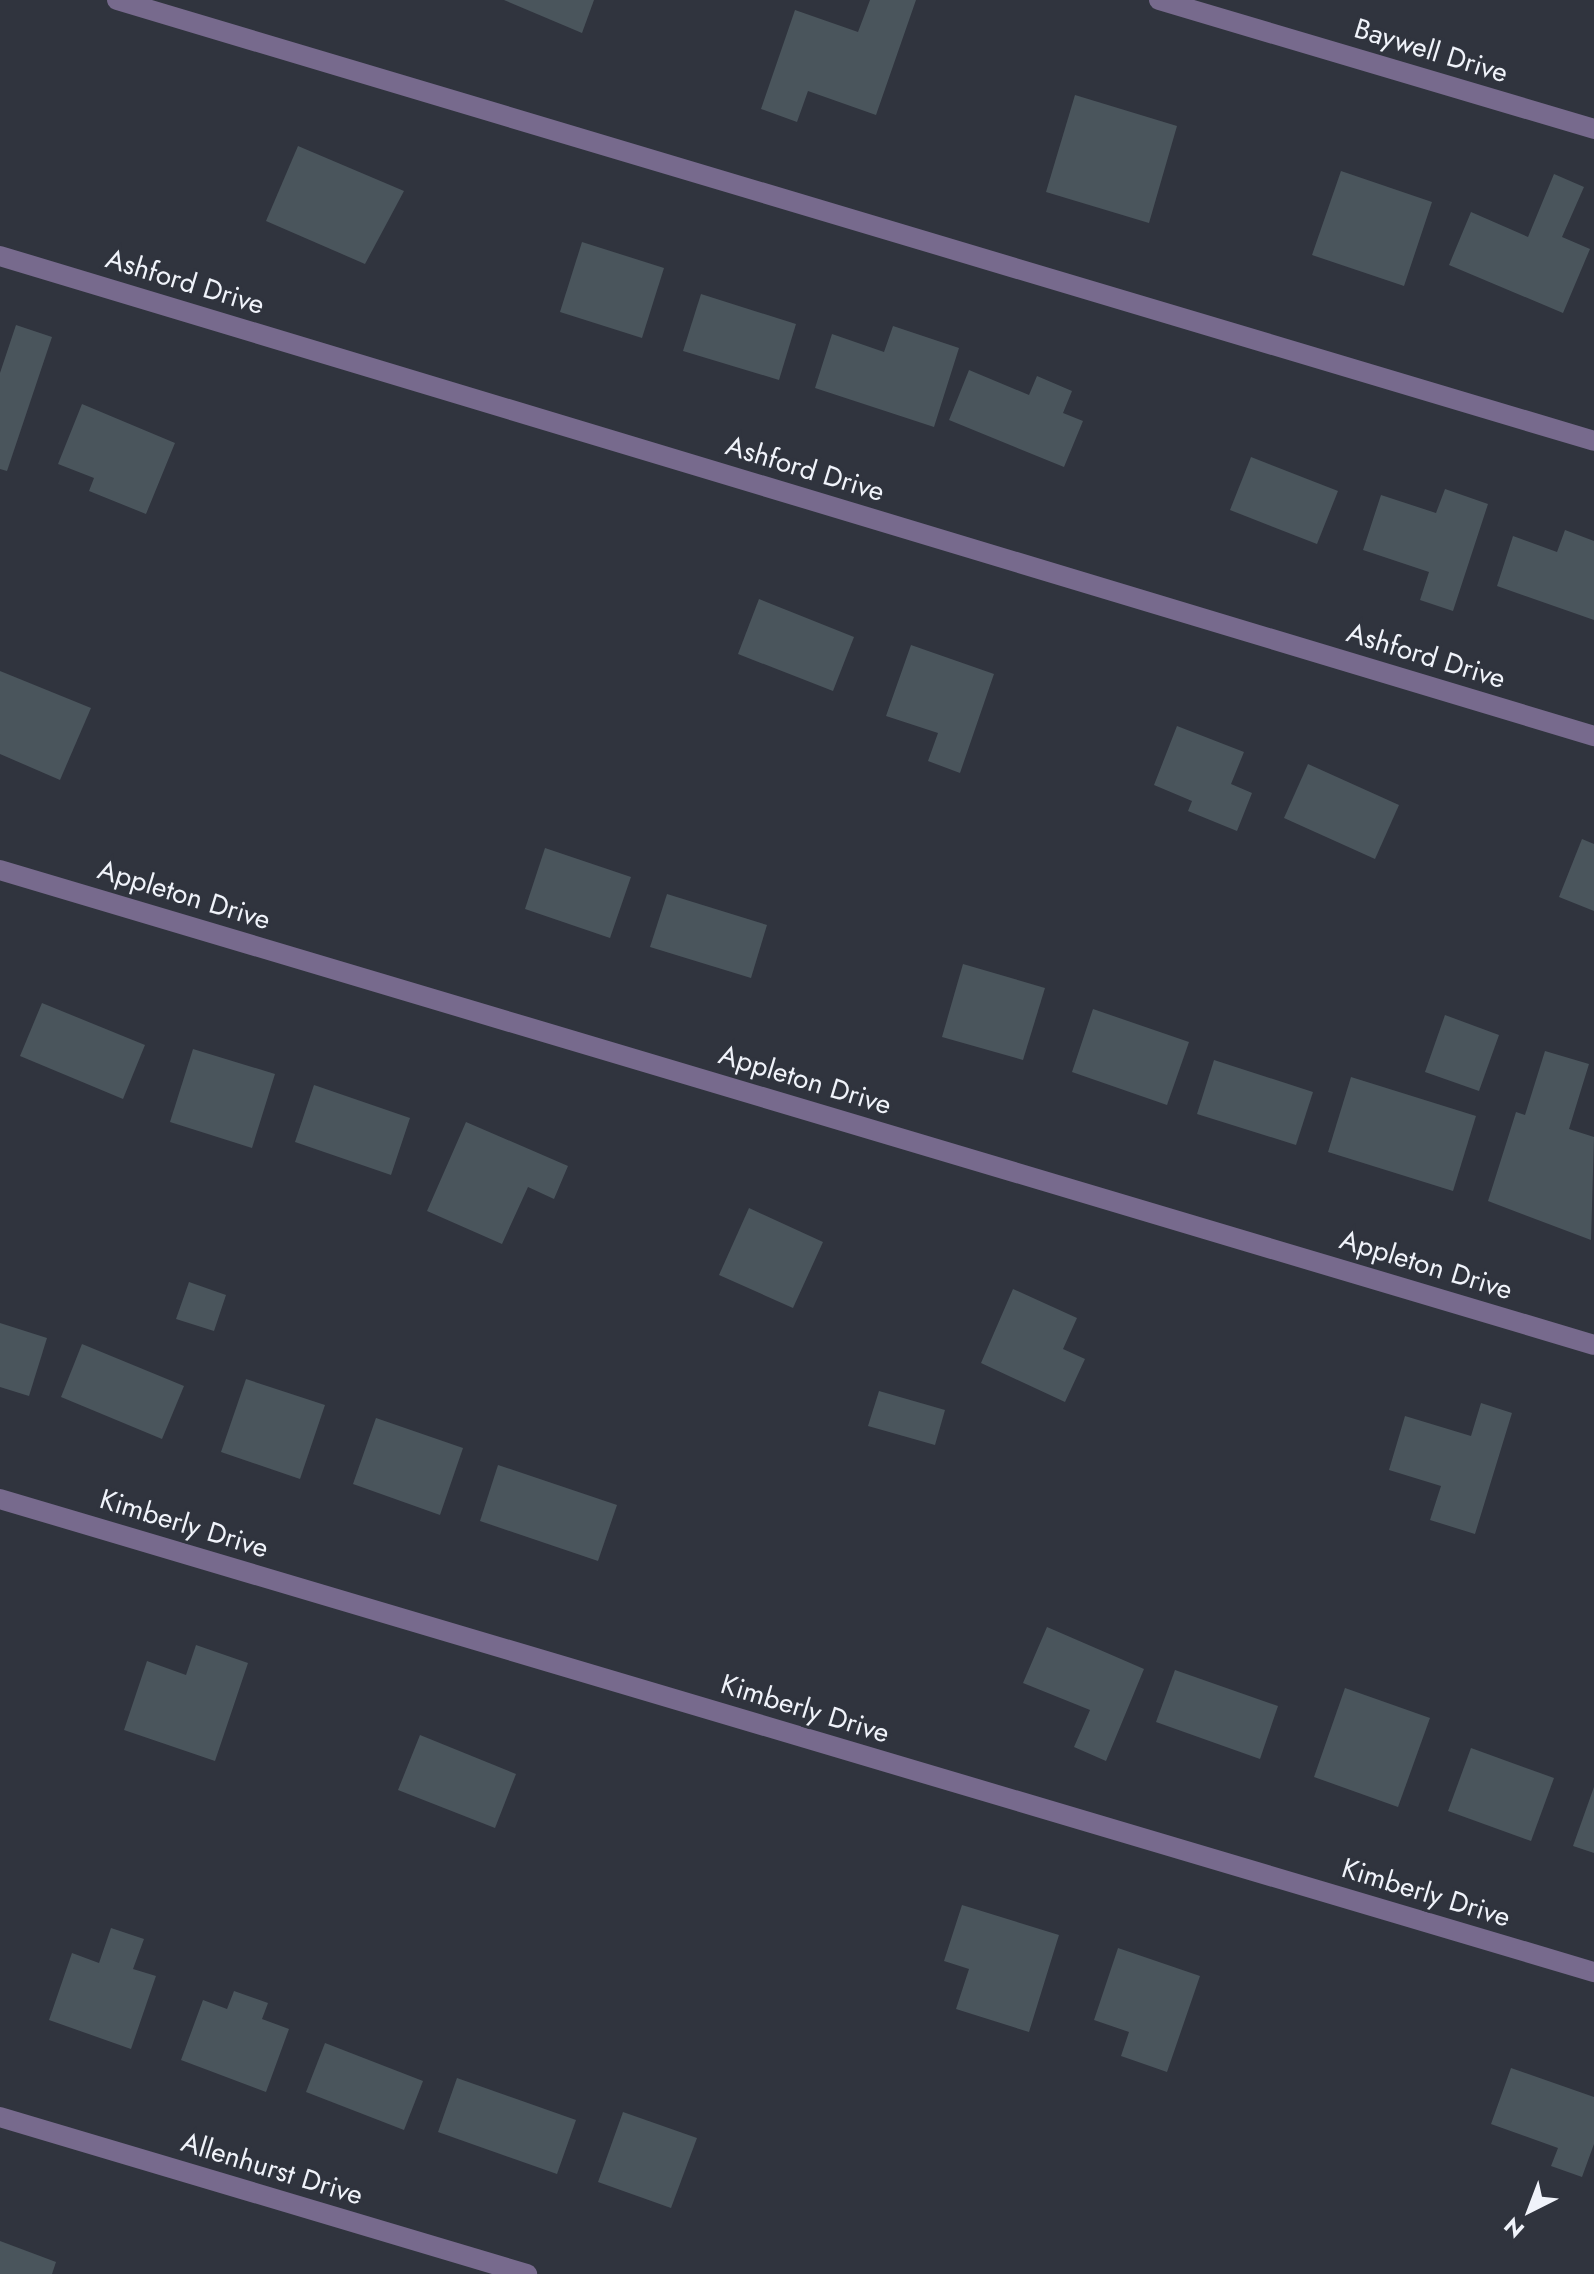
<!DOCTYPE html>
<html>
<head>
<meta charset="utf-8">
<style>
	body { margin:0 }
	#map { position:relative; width:1594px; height:2274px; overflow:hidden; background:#30343e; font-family:Jost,sans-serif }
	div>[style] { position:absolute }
	.building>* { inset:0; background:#4a555c }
	.minor>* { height:20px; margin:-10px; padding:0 10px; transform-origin:10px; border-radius:10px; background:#776a8d }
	span { translate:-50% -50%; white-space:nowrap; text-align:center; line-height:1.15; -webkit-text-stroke:6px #30343e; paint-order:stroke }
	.street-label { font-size:28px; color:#f0f3fa }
	.north { position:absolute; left:1490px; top:2170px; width:80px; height:80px; -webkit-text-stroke:6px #30343e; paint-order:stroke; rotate:222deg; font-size:22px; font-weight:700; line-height:32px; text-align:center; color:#f0f3fa }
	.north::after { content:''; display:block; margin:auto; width:28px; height:36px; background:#f0f3fa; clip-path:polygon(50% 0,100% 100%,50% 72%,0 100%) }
</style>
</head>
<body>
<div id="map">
	<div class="building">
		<div style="clip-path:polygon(504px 0,594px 0,582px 33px)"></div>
		<div style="clip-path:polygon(870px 0,916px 0,876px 115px,808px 91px,797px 122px,761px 109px,795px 10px,858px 32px)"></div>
		<div style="clip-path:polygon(1075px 95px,1177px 126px,1149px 223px,1046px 192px)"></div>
		<div style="clip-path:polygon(298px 146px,404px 191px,365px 264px,266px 221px)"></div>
		<div style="clip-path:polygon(1341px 171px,1432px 202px,1404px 286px,1312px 255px)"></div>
		<div style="clip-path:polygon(1554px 174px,1584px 187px,1562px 237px,1590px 249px,1563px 313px,1449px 265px,1471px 212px,1528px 237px)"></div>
		<div style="clip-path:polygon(582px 242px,664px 268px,642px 338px,560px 312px)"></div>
		<div style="clip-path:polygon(701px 294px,796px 324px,779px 380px,683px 351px)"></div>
		<div style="clip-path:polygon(16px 325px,52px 337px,7px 471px,0 469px,0 373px)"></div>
		<div style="clip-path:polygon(893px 326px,959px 348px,934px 427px,815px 388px,832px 334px,884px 352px)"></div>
		<div style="clip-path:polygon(969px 370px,1029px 395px,1037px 376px,1072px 391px,1063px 413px,1083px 421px,1064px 467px,949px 420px)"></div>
		<div style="clip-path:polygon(82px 404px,175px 443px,146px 514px,89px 491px,94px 478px,58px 464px)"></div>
		<div style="clip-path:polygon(1251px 457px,1338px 491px,1317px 544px,1230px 510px)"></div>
		<div style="clip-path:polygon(1445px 489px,1488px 504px,1453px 611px,1420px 600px,1429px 572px,1363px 550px,1381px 495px,1436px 513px)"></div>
		<div style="clip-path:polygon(1565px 530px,1594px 541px,1594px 620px,1497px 586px,1513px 536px,1557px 552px)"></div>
		<div style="clip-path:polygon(759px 599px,854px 637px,833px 691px,738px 654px)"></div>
		<div style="clip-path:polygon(911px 645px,994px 674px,960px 773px,928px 761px,938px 733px,886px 716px)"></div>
		<div style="clip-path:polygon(0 671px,91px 708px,60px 780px,0 754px)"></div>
		<div style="clip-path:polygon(1177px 726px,1244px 752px,1231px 784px,1252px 793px,1237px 831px,1188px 811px,1192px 801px,1154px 785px)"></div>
		<div style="clip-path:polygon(1308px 764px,1399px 805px,1375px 859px,1284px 818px)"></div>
		<div style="clip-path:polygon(1582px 839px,1594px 844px,1594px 911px,1559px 897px)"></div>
		<div style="clip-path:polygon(545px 848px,631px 877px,610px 938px,525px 909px)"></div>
		<div style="clip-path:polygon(667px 894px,767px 925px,751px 978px,650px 947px)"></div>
		<div style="clip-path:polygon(963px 964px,1045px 988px,1023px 1060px,942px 1037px)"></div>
		<div style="clip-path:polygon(42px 1003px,145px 1045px,123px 1099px,20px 1056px)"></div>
		<div style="clip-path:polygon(1093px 1009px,1189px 1042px,1167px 1105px,1072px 1072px)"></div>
		<div style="clip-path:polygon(1445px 1015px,1499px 1035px,1479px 1091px,1425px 1072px)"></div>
		<div style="clip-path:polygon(193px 1049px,275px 1074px,252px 1148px,170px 1122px)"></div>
		<div style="clip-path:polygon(1545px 1051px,1589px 1064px,1569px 1129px,1594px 1137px,1591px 1240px,1488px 1201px,1516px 1112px,1525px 1115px)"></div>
		<div style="clip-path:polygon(1214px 1060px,1313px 1092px,1296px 1145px,1197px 1114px)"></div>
		<div style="clip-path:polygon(1351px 1077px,1476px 1116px,1453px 1191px,1328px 1152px)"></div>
		<div style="clip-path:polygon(314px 1085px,410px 1118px,391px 1175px,295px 1142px)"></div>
		<div style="clip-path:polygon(466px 1122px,568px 1166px,554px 1199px,528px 1187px,502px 1244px,427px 1211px)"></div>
		<div style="clip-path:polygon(749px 1208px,823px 1242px,793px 1308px,719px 1275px)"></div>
		<div style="clip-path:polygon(189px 1282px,226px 1295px,214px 1331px,176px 1319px)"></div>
		<div style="clip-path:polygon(1013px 1289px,1077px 1318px,1063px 1349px,1085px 1359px,1065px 1402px,981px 1363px)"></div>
		<div style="clip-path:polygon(0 1323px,47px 1338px,29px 1396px,0 1387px)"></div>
		<div style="clip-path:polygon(82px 1344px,184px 1386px,162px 1439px,61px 1397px)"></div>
		<div style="clip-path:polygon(246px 1379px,325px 1405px,300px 1479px,221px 1452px)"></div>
		<div style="clip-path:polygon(879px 1391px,945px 1410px,935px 1445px,868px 1426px)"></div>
		<div style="clip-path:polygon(1481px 1403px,1512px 1413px,1475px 1534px,1430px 1520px,1441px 1486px,1389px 1470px,1405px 1416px,1471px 1436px)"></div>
		<div style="clip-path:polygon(376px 1418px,463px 1448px,440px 1515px,353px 1484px)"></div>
		<div style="clip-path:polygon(498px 1465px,617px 1505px,598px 1561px,480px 1521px)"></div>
		<div style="clip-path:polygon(1047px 1627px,1144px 1669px,1106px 1761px,1074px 1747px,1090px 1710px,1023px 1683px)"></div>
		<div style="clip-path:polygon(196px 1645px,248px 1663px,215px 1761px,124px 1730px,147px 1661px,186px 1675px)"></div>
		<div style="clip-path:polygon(1175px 1670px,1278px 1706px,1260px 1759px,1156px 1722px)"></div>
		<div style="clip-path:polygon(1345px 1688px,1430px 1718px,1398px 1807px,1314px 1777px)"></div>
		<div style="clip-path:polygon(420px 1735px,516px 1774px,495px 1828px,398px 1790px)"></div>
		<div style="clip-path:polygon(1471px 1748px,1554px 1778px,1531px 1841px,1448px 1811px)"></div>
		<div style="clip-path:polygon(1594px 1787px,1594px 1853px,1573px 1846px)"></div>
		<div style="clip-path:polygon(962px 1905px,1059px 1935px,1029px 2032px,956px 2009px,969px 1969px,944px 1961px)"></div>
		<div style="clip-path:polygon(111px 1928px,144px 1939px,133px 1969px,156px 1976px,131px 2049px,49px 2020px,72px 1953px,99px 1963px)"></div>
		<div style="clip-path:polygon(1118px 1948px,1200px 1976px,1167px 2072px,1121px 2056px,1129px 2032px,1094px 2020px)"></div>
		<div style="clip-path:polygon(234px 1991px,268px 2003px,262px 2019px,289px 2029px,266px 2092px,181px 2060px,203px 2000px,227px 2009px)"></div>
		<div style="clip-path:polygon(325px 2043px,423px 2081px,404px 2130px,306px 2092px)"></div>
		<div style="clip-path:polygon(1511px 2068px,1594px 2097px,1594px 2144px,1582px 2177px,1551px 2166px,1558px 2148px,1491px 2124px)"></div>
		<div style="clip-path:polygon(457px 2078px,576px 2120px,557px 2174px,438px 2132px)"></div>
		<div style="clip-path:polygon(623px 2112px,697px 2138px,671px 2208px,598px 2182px)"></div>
		<div style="clip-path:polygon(0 2241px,56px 2262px,52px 2274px,0 2274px)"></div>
	</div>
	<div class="minor">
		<div style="left:117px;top:0;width:1541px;rotate:16.62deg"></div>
		<div style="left:1159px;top:0;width:454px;rotate:16.5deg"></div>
		<div style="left:0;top:256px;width:1665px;rotate:16.76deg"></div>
		<div style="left:0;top:870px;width:1663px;rotate:16.59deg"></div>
		<div style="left:0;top:1499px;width:1663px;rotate:16.53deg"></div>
		<div style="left:0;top:2117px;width:550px;rotate:16.59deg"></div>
	</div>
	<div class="street-label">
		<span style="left:1431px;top:51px;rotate:17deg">Baywell Drive</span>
		<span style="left:185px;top:282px;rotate:17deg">Ashford Drive</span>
		<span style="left:805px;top:469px;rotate:17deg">Ashford Drive</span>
		<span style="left:1426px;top:656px;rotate:17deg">Ashford Drive</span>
		<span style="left:184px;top:895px;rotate:17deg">Appleton Drive</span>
		<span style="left:805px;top:1080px;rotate:17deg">Appleton Drive</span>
		<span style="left:1426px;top:1265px;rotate:17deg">Appleton Drive</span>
		<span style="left:184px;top:1524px;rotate:17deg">Kimberly Drive</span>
		<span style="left:805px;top:1709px;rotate:17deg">Kimberly Drive</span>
		<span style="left:1426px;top:1893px;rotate:17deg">Kimberly Drive</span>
		<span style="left:272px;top:2169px;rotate:17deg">Allenhurst Drive</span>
	</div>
	<div class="north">N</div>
</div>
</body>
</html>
